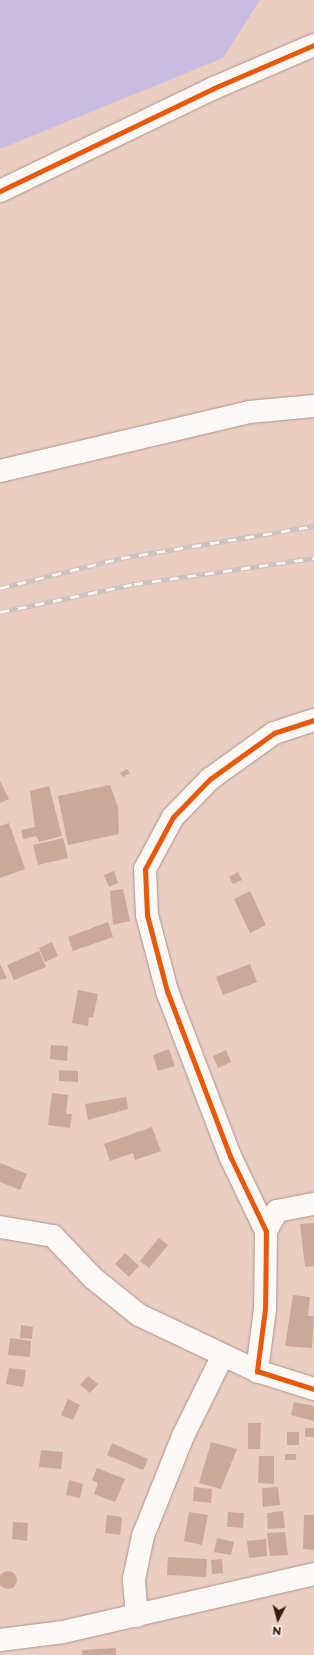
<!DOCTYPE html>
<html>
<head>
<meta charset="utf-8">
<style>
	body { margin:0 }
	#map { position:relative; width:314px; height:1655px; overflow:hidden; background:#eacec2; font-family:Montserrat,sans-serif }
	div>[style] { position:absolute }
	.green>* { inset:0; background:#c9bce1 }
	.building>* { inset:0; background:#caa99a }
	.round { border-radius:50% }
	.roads { filter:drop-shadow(0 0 1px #ae9388) drop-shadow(0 0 1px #ae9388) }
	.minor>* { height:22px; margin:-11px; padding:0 11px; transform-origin:11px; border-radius:11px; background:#fcf8f6 }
	.rail>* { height:4.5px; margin-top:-2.25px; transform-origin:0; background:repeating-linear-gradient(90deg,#fcf3f0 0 9px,#cbc2be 0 18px); box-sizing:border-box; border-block:1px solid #cbc2be }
	.cycleway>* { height:5px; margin:-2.5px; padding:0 2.5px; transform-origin:2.5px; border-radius:2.5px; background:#e8590c }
	span { translate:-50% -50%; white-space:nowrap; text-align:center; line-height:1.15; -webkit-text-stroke:4px #fcf3f0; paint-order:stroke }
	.north { position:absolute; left:258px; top:1599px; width:40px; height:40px; -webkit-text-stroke:3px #fcf3f0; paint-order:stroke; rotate:186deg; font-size:11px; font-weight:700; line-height:16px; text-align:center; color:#3a1b0d }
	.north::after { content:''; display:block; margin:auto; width:14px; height:18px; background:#3a1b0d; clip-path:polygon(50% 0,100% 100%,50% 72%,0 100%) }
</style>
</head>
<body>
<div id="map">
	<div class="green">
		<div style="clip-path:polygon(0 0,260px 0,223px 58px,0 149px)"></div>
	</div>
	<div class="building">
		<div style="clip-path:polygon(127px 769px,130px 773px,123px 777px,120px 773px)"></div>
		<div style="clip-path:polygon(0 781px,9px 799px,0 803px)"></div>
		<div style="clip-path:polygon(110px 785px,118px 807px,119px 834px,68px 845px,58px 796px)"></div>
		<div style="clip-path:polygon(49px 786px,62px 836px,39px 842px,36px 836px,23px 839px,21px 830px,35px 827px,30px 791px)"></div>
		<div style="clip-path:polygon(9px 823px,25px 869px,0 878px,0 826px)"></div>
		<div style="clip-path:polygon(63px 838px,68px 858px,38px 865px,33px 845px)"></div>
		<div style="clip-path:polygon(114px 871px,118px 883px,109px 887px,104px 875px)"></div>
		<div style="clip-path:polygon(238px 872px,242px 880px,233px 884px,229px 877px)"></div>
		<div style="clip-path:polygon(123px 889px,130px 921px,113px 925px,110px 891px)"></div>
		<div style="clip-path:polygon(250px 891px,266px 925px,250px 933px,234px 899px)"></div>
		<div style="clip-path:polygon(108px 922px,113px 937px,73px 951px,68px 937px)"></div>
		<div style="clip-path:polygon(52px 942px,58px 956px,45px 962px,39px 948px)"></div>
		<div style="clip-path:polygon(39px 951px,46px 967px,14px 980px,7px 965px)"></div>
		<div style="clip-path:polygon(0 964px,7px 978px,0 980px)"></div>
		<div style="clip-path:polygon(250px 964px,257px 982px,223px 995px,216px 977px)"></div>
		<div style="clip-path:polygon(78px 990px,98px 994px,93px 1018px,89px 1017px,88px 1026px,72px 1023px)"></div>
		<div style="clip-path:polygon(51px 1045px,68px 1046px,67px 1061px,50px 1059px)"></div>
		<div style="clip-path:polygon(169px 1049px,175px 1066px,158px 1071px,153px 1055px)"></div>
		<div style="clip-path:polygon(226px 1050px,231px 1062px,218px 1068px,213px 1056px)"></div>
		<div style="clip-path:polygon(59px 1070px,78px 1071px,78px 1082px,59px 1081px)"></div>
		<div style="clip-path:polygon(52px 1093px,68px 1095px,66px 1114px,72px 1114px,70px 1128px,48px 1125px)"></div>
		<div style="clip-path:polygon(126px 1097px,128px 1109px,88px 1120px,85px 1104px)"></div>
		<div style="clip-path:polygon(152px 1127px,161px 1151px,135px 1160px,133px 1153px,110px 1161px,104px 1144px)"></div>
		<div style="clip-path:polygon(0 1163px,27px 1174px,20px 1190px,0 1182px)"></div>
		<div style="clip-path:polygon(314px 1223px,314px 1266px,305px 1267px,300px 1224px)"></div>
		<div style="clip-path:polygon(159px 1238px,168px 1245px,149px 1268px,140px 1261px)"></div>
		<div style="clip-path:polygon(125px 1253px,139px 1266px,129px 1277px,115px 1264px)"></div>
		<div style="clip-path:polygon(293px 1295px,310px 1297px,308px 1316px,314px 1316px,312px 1348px,285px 1346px)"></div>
		<div style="clip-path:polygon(21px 1325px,33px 1327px,32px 1339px,20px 1338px)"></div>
		<div style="clip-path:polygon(10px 1338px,31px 1341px,30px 1357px,8px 1355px)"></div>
		<div style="clip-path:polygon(9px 1368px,26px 1370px,23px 1387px,6px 1384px)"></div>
		<div style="clip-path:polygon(88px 1376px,98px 1384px,90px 1393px,80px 1385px)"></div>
		<div style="clip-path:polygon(68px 1399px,80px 1405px,73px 1420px,61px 1415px)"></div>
		<div style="clip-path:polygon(294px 1402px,314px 1406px,314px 1421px,291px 1415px)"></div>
		<div style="clip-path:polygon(248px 1423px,261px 1423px,260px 1449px,248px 1449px)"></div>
		<div style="clip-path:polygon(305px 1428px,314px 1428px,314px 1437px,305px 1437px)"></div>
		<div style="clip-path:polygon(287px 1432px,299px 1432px,299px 1445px,287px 1445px)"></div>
		<div style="clip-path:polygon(211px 1442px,237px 1449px,221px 1489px,199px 1483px)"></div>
		<div style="clip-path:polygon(112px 1443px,148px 1459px,143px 1470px,107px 1455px)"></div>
		<div style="clip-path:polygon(41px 1450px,63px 1452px,61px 1469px,39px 1467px)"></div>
		<div style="clip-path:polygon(285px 1454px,296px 1454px,296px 1460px,285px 1460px)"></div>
		<div style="clip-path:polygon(259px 1456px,274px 1456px,274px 1484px,258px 1483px)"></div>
		<div style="clip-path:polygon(97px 1468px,125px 1479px,115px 1502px,94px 1494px,98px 1483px,92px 1480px)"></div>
		<div style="clip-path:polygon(69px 1480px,83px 1484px,80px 1498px,66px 1495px)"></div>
		<div style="clip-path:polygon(194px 1487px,212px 1489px,211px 1503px,193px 1501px)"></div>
		<div style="clip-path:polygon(278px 1487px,280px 1505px,263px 1507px,262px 1488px)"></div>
		<div style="clip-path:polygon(283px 1511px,285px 1528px,268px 1529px,267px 1513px)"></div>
		<div style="clip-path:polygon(189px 1512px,208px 1515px,202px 1545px,184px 1541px)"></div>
		<div style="clip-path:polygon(228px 1512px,244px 1513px,243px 1528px,227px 1527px)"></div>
		<div style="clip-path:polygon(107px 1515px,122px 1517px,120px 1535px,105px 1533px)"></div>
		<div style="clip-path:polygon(304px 1515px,314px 1515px,314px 1550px,303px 1549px)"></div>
		<div style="clip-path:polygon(13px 1522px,28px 1523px,27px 1541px,12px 1539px)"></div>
		<div style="clip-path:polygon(285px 1532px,288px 1555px,270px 1556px,267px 1533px)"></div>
		<div style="clip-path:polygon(217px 1538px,234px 1542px,231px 1555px,214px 1552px)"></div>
		<div style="clip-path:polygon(266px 1539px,267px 1556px,249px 1558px,247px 1541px)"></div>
		<div style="clip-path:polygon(168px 1557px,207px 1559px,206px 1577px,167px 1575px)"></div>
		<div style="clip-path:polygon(222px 1559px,223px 1573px,212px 1574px,211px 1560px)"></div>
		<div class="round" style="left:-1px;top:1571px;width:18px;height:18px"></div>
		<div style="clip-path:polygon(116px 1648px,116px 1655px,82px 1655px,82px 1650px)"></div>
	</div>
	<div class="roads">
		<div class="minor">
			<div style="left:0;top:191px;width:237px;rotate:-25.7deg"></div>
			<div style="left:214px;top:88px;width:109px;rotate:-23.3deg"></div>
			<div style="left:0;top:471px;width:256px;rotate:-13.3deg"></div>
			<div style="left:249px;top:412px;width:65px;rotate:-5.3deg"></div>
			<div style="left:314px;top:720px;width:42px;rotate:162deg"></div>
			<div style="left:274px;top:733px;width:79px;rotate:144.3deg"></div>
			<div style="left:210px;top:779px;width:53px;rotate:134.2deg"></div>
			<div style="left:173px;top:817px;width:59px;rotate:118.3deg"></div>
			<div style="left:145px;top:869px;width:46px;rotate:87.5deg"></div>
			<div style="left:147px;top:915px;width:79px;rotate:75.3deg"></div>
			<div style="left:167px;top:991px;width:177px;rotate:69.1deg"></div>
			<div style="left:230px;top:1156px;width:83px;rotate:64.4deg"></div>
			<div style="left:266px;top:1231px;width:78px;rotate:90.7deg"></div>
			<div style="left:265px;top:1309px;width:63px;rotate:97.4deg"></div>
			<div style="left:257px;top:1371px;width:60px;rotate:17.5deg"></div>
			<div style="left:0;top:1227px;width:54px;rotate:9.6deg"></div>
			<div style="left:53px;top:1236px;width:58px;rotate:46.4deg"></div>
			<div style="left:93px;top:1278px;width:59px;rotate:38.8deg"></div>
			<div style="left:139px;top:1315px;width:131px;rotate:25.4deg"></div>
			<div style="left:266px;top:1231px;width:23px;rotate:-61deg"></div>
			<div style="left:277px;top:1211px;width:38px;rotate:-11deg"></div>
			<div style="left:137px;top:1616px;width:37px;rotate:-95deg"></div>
			<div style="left:134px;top:1579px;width:44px;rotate:-78.2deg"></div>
			<div style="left:143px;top:1536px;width:108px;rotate:-68.2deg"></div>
			<div style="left:183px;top:1436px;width:88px;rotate:-63.7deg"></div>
			<div style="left:0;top:1640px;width:64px;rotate:-7.2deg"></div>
			<div style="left:63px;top:1632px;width:258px;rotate:-13deg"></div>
		</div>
	</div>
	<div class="rail">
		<div style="left:0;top:588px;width:125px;rotate:-13.9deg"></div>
		<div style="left:121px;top:558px;width:196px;rotate:-9.4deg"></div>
		<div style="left:0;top:612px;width:137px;rotate:-11.8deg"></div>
		<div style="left:134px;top:584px;width:182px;rotate:-8.2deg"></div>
	</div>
	<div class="cycleway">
		<div style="left:0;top:191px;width:237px;rotate:-25.7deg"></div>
		<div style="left:214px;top:88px;width:109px;rotate:-23.3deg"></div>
		<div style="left:314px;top:720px;width:42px;rotate:162deg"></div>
		<div style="left:274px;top:733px;width:79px;rotate:144.3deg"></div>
		<div style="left:210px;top:779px;width:53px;rotate:134.2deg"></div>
		<div style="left:173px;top:817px;width:59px;rotate:118.3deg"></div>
		<div style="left:145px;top:869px;width:46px;rotate:87.5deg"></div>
		<div style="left:147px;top:915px;width:79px;rotate:75.3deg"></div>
		<div style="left:167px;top:991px;width:177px;rotate:69.1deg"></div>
		<div style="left:230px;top:1156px;width:83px;rotate:64.4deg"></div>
		<div style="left:266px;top:1231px;width:78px;rotate:90.7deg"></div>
		<div style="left:265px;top:1309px;width:63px;rotate:97.4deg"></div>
		<div style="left:257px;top:1371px;width:60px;rotate:17.5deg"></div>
	</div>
	<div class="north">N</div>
</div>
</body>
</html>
